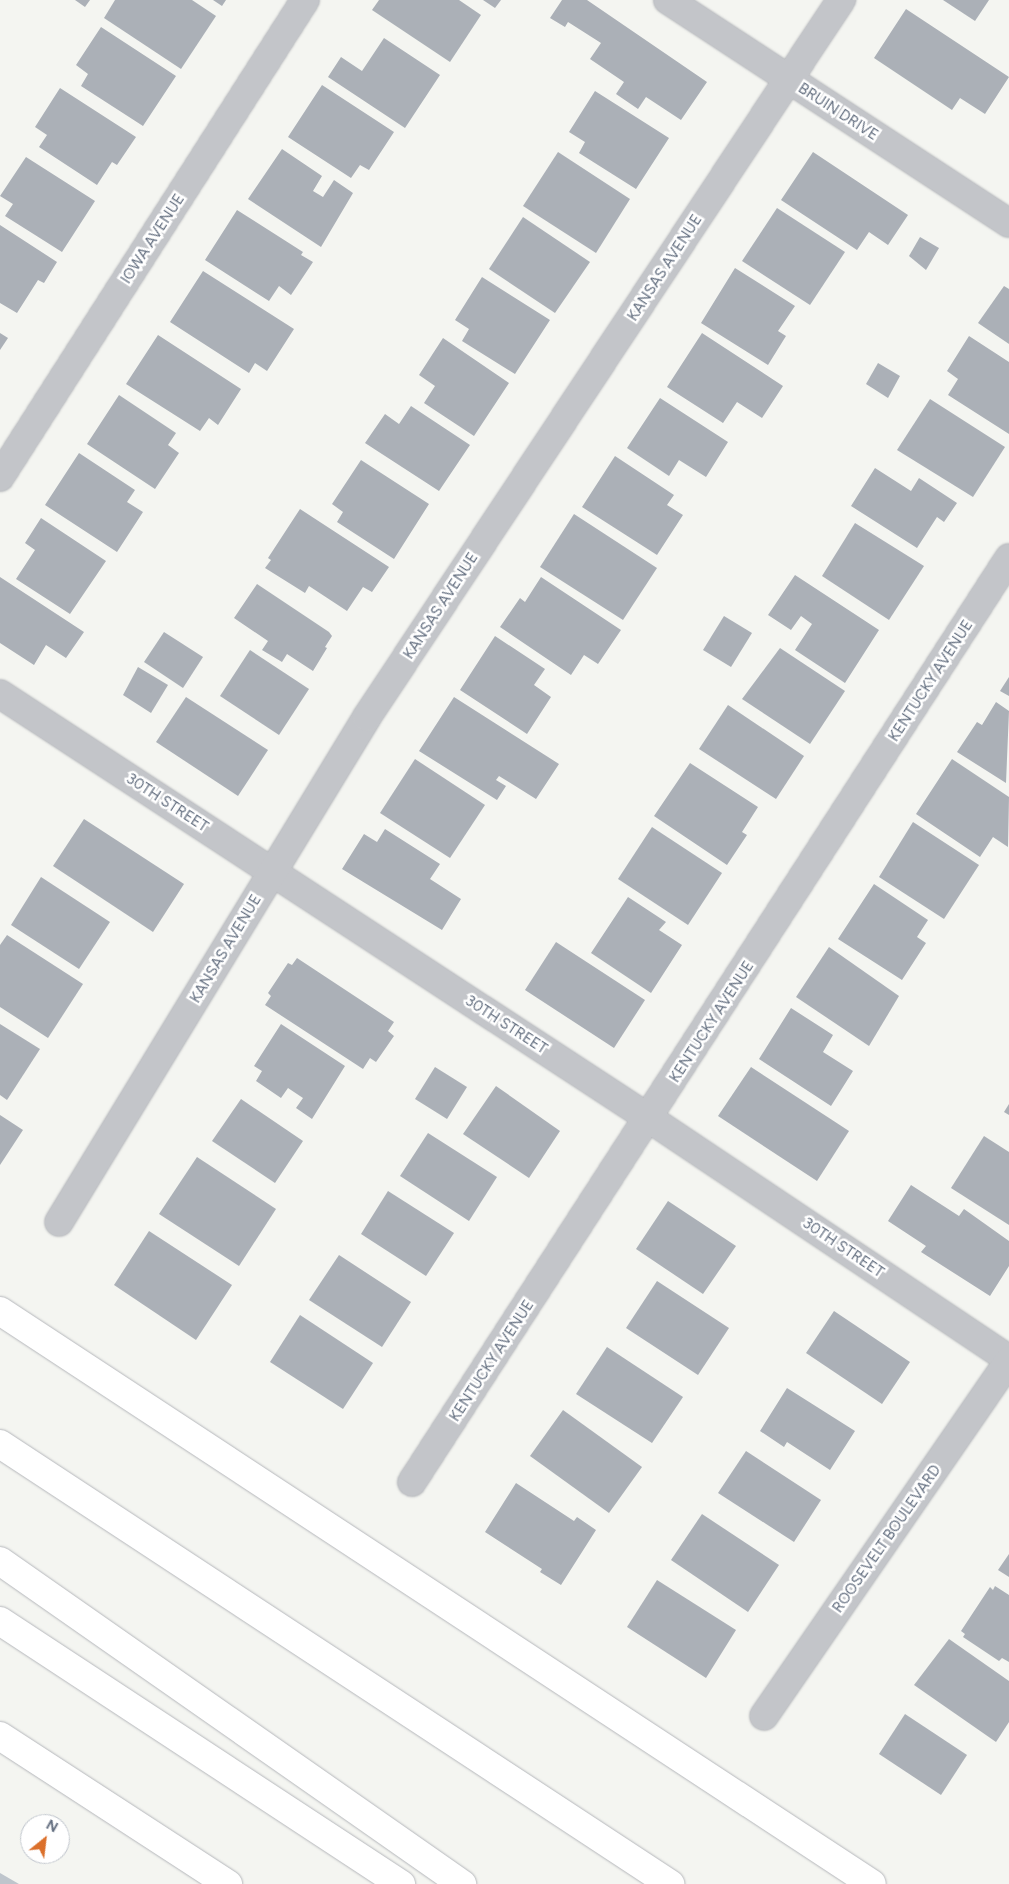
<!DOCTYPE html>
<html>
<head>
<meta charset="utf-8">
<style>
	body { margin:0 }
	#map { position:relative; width:1009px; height:1884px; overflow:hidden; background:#f4f5f1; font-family:Figtree,sans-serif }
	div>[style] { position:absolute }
	.water>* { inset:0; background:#bec5cc }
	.building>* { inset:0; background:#abb0b7 }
	.roads { filter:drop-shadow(0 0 1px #b5b7bb) drop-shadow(0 0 1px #b5b7bb) }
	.street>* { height:28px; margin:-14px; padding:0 14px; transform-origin:14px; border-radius:14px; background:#c3c5c9 }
	.highway>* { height:28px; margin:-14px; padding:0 14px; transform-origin:14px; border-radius:14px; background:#fff }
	span { translate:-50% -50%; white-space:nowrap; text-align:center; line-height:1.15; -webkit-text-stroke:5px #fff; paint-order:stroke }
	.street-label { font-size:15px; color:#657081 }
	.north { position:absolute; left:20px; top:1814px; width:50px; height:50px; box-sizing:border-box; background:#fff; border:1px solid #c1c6cd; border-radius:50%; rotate:29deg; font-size:14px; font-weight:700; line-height:20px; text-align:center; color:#657081 }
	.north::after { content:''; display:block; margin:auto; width:18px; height:22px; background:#db702b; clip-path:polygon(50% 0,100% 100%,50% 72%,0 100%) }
</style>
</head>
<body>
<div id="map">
	<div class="water">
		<div style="clip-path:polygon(0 1873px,19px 1884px,0 1884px)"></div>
	</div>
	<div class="building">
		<div style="clip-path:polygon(75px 0,90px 0,85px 7px)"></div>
		<div style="clip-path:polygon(115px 0,192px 0,216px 16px,181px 69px,104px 18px)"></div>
		<div style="clip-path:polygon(213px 0,226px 0,222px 6px)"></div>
		<div style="clip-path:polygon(379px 0,459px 0,481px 15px,450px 62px,372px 10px)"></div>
		<div style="clip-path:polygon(483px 0,501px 0,495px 8px)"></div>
		<div style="clip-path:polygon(562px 0,587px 0,707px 82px,681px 120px,646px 97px,638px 109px,616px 94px,624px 82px,590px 59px,601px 43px,568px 22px,565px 27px,550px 18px)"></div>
		<div style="clip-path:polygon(943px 0,989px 0,975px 21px)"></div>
		<div style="clip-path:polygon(906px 9px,1009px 77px,985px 114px,960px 98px,952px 110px,874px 58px)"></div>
		<div style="clip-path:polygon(101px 27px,176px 76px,143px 126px,81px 86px,88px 74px,76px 65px)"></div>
		<div style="clip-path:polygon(384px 38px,440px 75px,405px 128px,328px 77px,341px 57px,362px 71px)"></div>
		<div style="clip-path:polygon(322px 85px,394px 132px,369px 170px,360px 165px,351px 178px,288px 137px)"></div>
		<div style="clip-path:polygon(60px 88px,136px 137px,117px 165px,112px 162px,97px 185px,39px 147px,47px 135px,35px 127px)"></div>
		<div style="clip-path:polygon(595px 91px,669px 138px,636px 189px,579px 153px,585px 142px,569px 132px)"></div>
		<div style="clip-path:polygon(282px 149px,322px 176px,313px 191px,323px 197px,334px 180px,353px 193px,321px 247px,248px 199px)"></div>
		<div style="clip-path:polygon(558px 152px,630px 199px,596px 253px,523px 206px)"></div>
		<div style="clip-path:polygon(813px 152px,908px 215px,888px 245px,869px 232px,857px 250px,781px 200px)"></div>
		<div style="clip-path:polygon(26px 157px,95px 201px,62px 252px,5px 216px,13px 204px,0 196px)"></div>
		<div style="clip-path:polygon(777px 208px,845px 252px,810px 305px,742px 261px)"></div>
		<div style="clip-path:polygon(237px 210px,303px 252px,301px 255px,313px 262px,291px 295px,279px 286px,269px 301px,205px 260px)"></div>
		<div style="clip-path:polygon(523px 217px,590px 262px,555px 313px,489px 269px)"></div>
		<div style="clip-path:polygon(0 225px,57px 262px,44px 283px,38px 280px,17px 313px,0 303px)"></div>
		<div style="clip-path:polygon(920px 237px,939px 248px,926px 270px,909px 256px)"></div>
		<div style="clip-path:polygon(735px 268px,795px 306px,778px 331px,786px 336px,768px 365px,701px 323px)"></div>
		<div style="clip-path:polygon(203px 271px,294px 329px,267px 371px,255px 363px,249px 373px,170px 322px)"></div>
		<div style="clip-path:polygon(482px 277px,550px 320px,515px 374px,462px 341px,469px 329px,455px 320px)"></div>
		<div style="clip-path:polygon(1004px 286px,1009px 289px,1009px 344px,978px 323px)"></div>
		<div style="clip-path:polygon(0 333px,8px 338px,0 350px)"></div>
		<div style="clip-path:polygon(702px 333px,783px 386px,762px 418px,737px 402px,723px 423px,667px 387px)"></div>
		<div style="clip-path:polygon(158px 335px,241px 389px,218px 425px,209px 418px,200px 431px,126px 384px)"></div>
		<div style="clip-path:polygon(969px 336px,1009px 362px,1009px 434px,948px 395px,958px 379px,947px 371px)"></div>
		<div style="clip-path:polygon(443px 338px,509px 383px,474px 436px,424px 403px,435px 386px,419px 375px)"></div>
		<div style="clip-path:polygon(878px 363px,900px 376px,888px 398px,866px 384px)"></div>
		<div style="clip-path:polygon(119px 395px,176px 433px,168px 445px,179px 453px,155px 489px,87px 444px)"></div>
		<div style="clip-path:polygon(660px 398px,728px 442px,706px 477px,679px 460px,669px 476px,627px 448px)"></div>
		<div style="clip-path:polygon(930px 399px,1005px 447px,973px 497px,897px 450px)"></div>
		<div style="clip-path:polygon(411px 406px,470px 445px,439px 491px,365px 443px,385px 414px,399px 424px)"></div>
		<div style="clip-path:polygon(79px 453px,135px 490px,127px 502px,143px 512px,117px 552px,45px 505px)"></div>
		<div style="clip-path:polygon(615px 456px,674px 495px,667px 505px,683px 515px,657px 555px,582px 507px)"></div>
		<div style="clip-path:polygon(361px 460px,429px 504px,394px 559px,337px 522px,343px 512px,332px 504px)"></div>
		<div style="clip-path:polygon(875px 468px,911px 491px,919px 478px,957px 503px,944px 522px,937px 517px,917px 548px,851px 506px)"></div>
		<div style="clip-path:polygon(300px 509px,389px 567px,372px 592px,363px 587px,347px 611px,309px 586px,305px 593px,265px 568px,271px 560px,268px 558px)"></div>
		<div style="clip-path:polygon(574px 514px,657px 568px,623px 620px,540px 567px)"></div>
		<div style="clip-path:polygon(41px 518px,106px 561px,70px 614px,16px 579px,35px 550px,25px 543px)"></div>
		<div style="clip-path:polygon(855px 523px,924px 566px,889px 620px,822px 576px)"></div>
		<div style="clip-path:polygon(795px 575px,879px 630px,845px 683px,795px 650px,812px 624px,801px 616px,791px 630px,768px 615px)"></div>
		<div style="clip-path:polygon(0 577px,84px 632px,66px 658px,46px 645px,34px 665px,0 643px)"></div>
		<div style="clip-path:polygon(541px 577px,621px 630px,598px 664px,584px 655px,571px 675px,500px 627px,520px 598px,525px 602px)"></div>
		<div style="clip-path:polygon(257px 584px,329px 632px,332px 636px,325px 647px,327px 648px,313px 671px,287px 654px,282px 662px,262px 650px,268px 641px,234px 618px)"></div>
		<div style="clip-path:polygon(724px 616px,752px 633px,731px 667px,703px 650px)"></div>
		<div style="clip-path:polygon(164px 632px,203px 657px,183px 688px,144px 662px)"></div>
		<div style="clip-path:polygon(495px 636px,545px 669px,534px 685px,551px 697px,527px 734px,460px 690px)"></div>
		<div style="clip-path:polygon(780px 648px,845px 691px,810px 744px,742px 699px)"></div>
		<div style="clip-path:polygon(250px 650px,309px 689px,279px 735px,220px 696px)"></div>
		<div style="clip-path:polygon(138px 667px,168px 685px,151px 713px,123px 695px)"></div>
		<div style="clip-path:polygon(1009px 677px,1009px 696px,1000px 691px)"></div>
		<div style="clip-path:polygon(186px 697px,268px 750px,238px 796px,156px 742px)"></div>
		<div style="clip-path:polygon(454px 697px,559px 764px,536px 799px,499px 776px,496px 780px,506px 786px,497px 800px,419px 751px)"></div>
		<div style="clip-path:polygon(996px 702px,1009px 711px,1006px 783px,957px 752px,977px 722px,982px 725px)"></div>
		<div style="clip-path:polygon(728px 705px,804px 756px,776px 799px,699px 749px)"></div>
		<div style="clip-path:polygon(415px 759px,485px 805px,450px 858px,380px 813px)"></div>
		<div style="clip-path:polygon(952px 759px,1009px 797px,1008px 847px,993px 837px,980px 857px,916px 814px)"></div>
		<div style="clip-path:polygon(690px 763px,758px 807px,742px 832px,747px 835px,727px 865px,654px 816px)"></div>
		<div style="clip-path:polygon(84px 819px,184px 884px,153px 932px,53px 866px)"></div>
		<div style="clip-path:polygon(913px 822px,979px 865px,944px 919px,879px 877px)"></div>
		<div style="clip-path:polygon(652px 827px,722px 873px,688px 925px,618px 879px)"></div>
		<div style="clip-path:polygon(385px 829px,440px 864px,430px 879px,461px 899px,442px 930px,342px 869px,364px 834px,377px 842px)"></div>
		<div style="clip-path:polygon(41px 877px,110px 922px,79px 969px,11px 925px)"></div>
		<div style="clip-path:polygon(874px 884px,928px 920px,917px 937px,926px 943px,902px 980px,838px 939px)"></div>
		<div style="clip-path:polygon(628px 897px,666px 922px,659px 930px,682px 945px,651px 993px,591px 953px)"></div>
		<div style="clip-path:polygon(7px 935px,83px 984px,48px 1038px,0 1007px,0 945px)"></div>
		<div style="clip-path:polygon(556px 942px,645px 1000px,614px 1048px,525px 990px)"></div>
		<div style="clip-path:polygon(829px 947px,899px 996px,869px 1046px,796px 997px)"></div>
		<div style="clip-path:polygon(297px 958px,394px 1022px,388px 1031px,394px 1036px,376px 1062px,370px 1058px,363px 1069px,265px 1005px,271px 996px,268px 993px,288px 963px,292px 965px)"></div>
		<div style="clip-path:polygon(791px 1008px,833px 1035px,823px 1052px,853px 1071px,831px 1106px,759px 1059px)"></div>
		<div style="clip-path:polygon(0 1024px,40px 1049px,7px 1100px,0 1095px)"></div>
		<div style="clip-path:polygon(281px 1024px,345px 1066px,312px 1119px,296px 1108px,303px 1098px,288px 1088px,281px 1098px,256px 1081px,262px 1071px,254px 1066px)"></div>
		<div style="clip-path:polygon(435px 1067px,467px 1087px,447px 1119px,415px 1099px)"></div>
		<div style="clip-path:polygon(751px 1067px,849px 1131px,817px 1181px,718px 1116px)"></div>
		<div style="clip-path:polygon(496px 1086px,560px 1131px,529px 1178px,463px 1134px)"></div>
		<div style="clip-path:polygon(241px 1099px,303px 1141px,275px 1183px,212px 1141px)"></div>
		<div style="clip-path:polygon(1009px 1104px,1009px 1115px,1004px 1112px)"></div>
		<div style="clip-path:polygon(0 1115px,23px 1130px,0 1165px)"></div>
		<div style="clip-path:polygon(428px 1133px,497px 1177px,469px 1221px,400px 1176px)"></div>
		<div style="clip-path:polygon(984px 1136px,1009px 1152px,1009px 1225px,951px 1188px)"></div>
		<div style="clip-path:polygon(197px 1157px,276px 1209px,239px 1266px,159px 1214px)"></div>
		<div style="clip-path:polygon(911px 1185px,959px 1216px,964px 1209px,1009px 1241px,1009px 1266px,990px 1296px,921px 1252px,926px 1246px,888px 1221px)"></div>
		<div style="clip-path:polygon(388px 1191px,454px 1233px,426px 1276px,361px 1234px)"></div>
		<div style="clip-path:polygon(668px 1201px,736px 1246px,703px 1294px,636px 1249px)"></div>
		<div style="clip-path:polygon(149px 1231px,232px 1285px,196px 1340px,114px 1285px)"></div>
		<div style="clip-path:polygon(339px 1255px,411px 1302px,382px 1347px,309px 1300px)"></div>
		<div style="clip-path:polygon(657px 1281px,729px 1328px,698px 1375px,626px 1328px)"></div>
		<div style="clip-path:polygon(834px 1311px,910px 1362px,882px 1404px,806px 1353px)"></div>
		<div style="clip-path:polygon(300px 1315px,373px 1363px,343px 1409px,270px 1362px)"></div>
		<div style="clip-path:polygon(607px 1347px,683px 1397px,652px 1443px,576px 1394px)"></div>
		<div style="clip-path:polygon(787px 1388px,855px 1431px,830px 1470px,787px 1442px,784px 1447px,760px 1431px)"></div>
		<div style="clip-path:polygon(563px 1410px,642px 1467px,609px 1513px,530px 1456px)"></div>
		<div style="clip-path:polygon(746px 1451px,821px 1500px,794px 1542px,718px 1493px)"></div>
		<div style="clip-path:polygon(516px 1483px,574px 1521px,577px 1517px,596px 1530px,561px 1585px,540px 1572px,542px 1569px,485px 1532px)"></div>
		<div style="clip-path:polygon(702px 1514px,779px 1565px,748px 1612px,671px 1560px)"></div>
		<div style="clip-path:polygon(1009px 1554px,1009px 1577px,998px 1570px)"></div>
		<div style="clip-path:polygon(657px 1580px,736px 1630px,706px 1678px,627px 1627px)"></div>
		<div style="clip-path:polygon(995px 1586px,1009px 1595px,1009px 1667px,1009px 1662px,1002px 1658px,999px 1661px,963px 1637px,965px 1634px,961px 1631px,990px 1587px,993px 1590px)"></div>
		<div style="clip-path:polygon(949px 1639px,1009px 1681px,1009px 1722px,996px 1742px,914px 1685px)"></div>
		<div style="clip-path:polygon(905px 1714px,967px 1755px,941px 1795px,879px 1754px)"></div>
	</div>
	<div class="roads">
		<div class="street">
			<div style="left:668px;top:0;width:407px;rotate:33.2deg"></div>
			<div style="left:0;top:477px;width:566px;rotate:-57.4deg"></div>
			<div style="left:0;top:694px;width:777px;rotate:33.18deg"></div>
			<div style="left:650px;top:1119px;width:432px;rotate:33.8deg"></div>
			<div style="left:59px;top:1222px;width:592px;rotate:-58.62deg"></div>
			<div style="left:367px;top:717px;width:860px;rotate:-56.53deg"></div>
			<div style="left:412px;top:1482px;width:1100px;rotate:-57.13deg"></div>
			<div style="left:764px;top:1716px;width:431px;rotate:-55.4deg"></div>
		</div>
		<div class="highway">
			<div style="left:0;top:1311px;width:1043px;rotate:33.31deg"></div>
			<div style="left:0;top:1444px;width:802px;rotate:33.29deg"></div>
			<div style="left:0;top:1561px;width:564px;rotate:34.96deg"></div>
			<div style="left:0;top:1621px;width:480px;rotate:33.3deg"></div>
			<div style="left:0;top:1736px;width:272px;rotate:33deg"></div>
		</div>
	</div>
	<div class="street-label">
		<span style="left:838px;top:112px;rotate:33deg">BRUIN DRIVE</span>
		<span style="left:153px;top:239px;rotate:-57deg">IOWA AVENUE</span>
		<span style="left:665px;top:268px;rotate:-57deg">KANSAS AVENUE</span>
		<span style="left:441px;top:606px;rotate:-57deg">KANSAS AVENUE</span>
		<span style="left:931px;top:681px;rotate:-57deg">KENTUCKY AVENUE</span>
		<span style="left:167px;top:803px;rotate:33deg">30TH STREET</span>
		<span style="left:226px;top:949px;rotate:-59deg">KANSAS AVENUE</span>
		<span style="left:712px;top:1022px;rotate:-57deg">KENTUCKY AVENUE</span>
		<span style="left:506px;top:1025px;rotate:33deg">30TH STREET</span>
		<span style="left:843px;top:1248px;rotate:34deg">30TH STREET</span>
		<span style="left:492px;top:1361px;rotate:-57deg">KENTUCKY AVENUE</span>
		<span style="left:887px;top:1539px;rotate:-55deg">ROOSEVELT BOULEVARD</span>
	</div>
	<div class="north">N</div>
</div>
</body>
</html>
